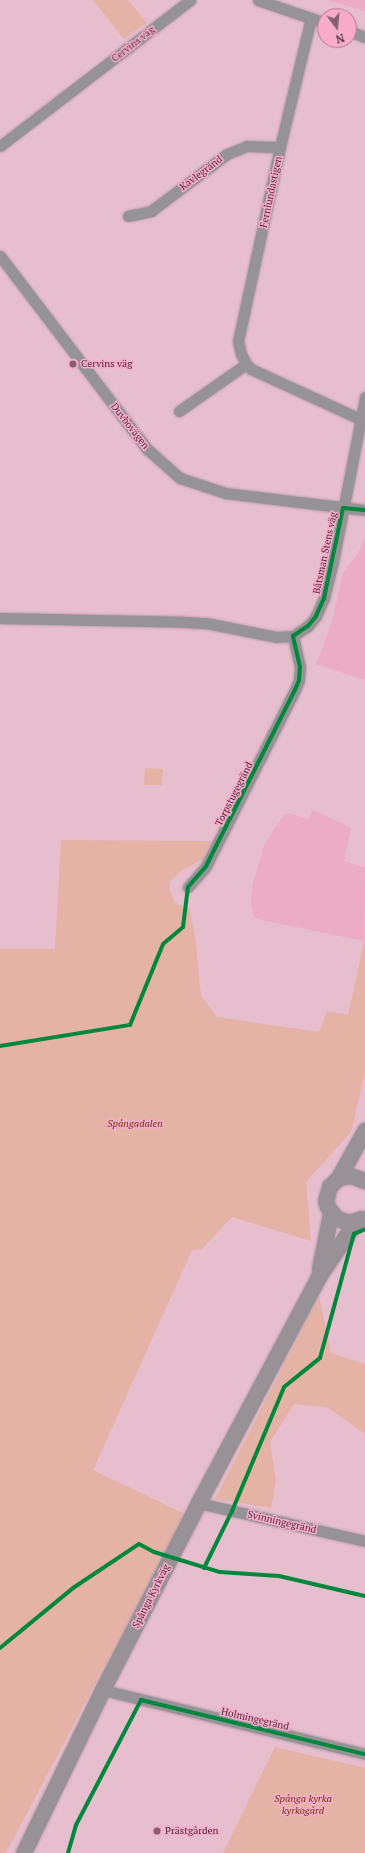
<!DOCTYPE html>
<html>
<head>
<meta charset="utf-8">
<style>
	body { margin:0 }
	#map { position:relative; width:365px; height:1853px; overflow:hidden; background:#e6bece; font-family:"PT Serif",serif }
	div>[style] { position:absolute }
	.built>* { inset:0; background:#ecacc6 }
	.green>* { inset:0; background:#e4b3a6 }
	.roads { filter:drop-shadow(0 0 1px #be9eab) drop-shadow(0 0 1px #be9eab) }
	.street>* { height:11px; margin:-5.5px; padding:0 5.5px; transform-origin:5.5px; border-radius:5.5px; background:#969397 }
	.secondary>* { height:16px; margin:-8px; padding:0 8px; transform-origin:8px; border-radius:8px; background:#989196 }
	.cycleway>* { height:4px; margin:-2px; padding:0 2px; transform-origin:2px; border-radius:2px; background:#00873e }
	.dots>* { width:11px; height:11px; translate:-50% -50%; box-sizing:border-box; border:2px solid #f8acca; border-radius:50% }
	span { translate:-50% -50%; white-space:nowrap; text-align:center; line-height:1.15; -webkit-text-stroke:3px #f8acca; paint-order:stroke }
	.street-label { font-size:10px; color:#4c2e3a }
	.poi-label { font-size:10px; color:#4c2e3a }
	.left { translate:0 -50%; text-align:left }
	.park-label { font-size:10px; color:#6d3607; font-style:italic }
	.north { position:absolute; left:317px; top:8px; width:40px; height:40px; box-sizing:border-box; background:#f8acca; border:1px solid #b37a90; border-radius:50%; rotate:164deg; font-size:11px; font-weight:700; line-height:16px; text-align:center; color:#4c2e3a }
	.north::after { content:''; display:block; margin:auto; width:14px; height:18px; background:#82606e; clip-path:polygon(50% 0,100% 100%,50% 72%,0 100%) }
</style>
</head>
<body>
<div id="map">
	<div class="built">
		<div style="clip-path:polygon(326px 0,365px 0,365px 11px)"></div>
		<div style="clip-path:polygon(365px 538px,365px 680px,316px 664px,332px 622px,343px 573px,358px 553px)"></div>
		<div style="clip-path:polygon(313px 810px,351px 828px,344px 861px,365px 867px,364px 941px,257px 919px,253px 915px,251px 900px,253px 883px,264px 846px,273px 831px,283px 816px,288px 813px,308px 819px)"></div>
	</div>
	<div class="green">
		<div style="clip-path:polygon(93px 0,128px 0,147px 23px,124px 39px)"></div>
		<div style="clip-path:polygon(145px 768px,163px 769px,162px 785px,144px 785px)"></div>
		<div style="clip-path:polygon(61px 840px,211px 841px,204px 858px,178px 873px,170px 882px,170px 892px,175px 903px,189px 908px,195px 935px,201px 996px,217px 1017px,319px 1032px,327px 1011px,348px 1015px,365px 938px,365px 1073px,351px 1132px,306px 1182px,311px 1241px,232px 1217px,202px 1249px,192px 1250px,93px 1470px,185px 1514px,6px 1853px,0 1853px,0 949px,55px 949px)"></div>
		<div style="clip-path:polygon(319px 1296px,331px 1353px,365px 1364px,365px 1434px,327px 1407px,294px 1404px,270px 1442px,276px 1480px,271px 1508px,215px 1499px)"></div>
		<div style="clip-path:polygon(275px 1747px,365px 1768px,365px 1853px,223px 1853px)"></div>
	</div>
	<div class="roads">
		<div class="street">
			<div style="left:258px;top:0;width:71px;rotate:18.9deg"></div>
			<div style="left:311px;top:18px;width:133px;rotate:103.5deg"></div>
			<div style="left:280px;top:147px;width:198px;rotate:102.2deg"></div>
			<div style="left:238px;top:341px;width:13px;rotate:77deg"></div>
			<div style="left:241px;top:354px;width:11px;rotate:63deg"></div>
			<div style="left:246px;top:364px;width:7px;rotate:45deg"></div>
			<div style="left:251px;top:369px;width:120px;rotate:24.6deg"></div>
			<div style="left:349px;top:31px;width:17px;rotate:21deg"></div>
			<div style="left:0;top:146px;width:240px;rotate:-37.5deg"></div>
			<div style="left:128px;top:216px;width:24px;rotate:-12deg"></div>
			<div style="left:151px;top:211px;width:95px;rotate:-36.9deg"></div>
			<div style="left:227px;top:154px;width:22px;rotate:-22deg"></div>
			<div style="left:247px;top:146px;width:33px;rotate:2deg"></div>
			<div style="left:0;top:256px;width:243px;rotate:52.7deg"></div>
			<div style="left:147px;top:449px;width:44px;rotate:41.3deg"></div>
			<div style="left:180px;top:478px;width:47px;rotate:18.4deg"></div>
			<div style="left:225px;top:493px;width:141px;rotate:6.9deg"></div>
			<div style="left:179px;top:411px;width:82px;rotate:-35deg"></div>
			<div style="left:0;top:618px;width:184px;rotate:1.2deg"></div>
			<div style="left:184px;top:622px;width:22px;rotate:3deg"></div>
			<div style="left:206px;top:623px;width:71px;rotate:11.3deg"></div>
			<div style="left:276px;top:637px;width:17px;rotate:-3deg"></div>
			<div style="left:293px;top:636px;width:18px;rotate:-34deg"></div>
			<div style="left:308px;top:626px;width:13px;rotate:-51deg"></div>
			<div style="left:316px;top:616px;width:20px;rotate:-66deg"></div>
			<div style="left:324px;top:598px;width:37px;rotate:-76deg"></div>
			<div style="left:333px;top:562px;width:168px;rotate:-79deg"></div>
			<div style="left:188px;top:887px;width:28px;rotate:-49deg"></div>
			<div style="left:206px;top:866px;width:197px;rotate:-63.2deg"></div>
			<div style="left:295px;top:690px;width:11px;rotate:-68deg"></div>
			<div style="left:299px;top:680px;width:13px;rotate:-86deg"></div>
			<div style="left:300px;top:667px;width:32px;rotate:-103deg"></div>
			<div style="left:199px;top:1503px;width:170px;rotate:12.9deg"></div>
			<div style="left:103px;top:1690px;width:270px;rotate:13.7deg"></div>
		</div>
		<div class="secondary">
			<div style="left:339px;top:1178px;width:54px;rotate:-61deg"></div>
			<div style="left:362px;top:1219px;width:14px;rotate:163deg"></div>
			<div style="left:349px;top:1223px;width:14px;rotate:-159deg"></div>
			<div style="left:336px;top:1218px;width:14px;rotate:-126deg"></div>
			<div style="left:328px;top:1207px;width:6px;rotate:-108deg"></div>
			<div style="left:326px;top:1201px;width:15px;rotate:-74deg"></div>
			<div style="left:330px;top:1187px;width:13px;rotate:-45deg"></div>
			<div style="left:339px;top:1178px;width:12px;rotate:-9deg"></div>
			<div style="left:351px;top:1176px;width:15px;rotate:20deg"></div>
			<div style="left:320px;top:1269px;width:56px;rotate:-78.7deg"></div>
			<div style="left:24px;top:1853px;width:181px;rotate:-64.1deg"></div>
			<div style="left:103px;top:1690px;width:210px;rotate:-62.8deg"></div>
			<div style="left:199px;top:1503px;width:254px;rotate:-62deg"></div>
			<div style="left:318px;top:1279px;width:69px;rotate:-56.3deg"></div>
		</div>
	</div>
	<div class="cycleway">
		<div style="left:0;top:1046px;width:132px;rotate:-9.2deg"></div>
		<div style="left:130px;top:1025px;width:87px;rotate:-67.8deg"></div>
		<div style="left:163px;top:944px;width:26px;rotate:-40deg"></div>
		<div style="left:183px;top:927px;width:40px;rotate:-82.9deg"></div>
		<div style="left:188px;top:887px;width:28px;rotate:-49deg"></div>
		<div style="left:206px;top:866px;width:197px;rotate:-63.2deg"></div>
		<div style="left:295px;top:690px;width:11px;rotate:-68deg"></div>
		<div style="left:299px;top:680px;width:13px;rotate:-86deg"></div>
		<div style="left:300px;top:667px;width:32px;rotate:-103deg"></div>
		<div style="left:293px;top:636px;width:18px;rotate:-34deg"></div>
		<div style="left:308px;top:626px;width:13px;rotate:-51deg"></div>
		<div style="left:316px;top:616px;width:20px;rotate:-66deg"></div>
		<div style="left:324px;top:598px;width:92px;rotate:-78.1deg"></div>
		<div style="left:343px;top:508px;width:22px;rotate:5deg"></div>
		<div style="left:204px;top:1568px;width:64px;rotate:-63.8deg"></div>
		<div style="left:232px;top:1511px;width:134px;rotate:-67.2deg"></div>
		<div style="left:284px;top:1387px;width:46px;rotate:-38.9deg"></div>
		<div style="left:320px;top:1358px;width:129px;rotate:-74.7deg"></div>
		<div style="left:354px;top:1234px;width:12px;rotate:-24deg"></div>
		<div style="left:0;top:1648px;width:94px;rotate:-39.4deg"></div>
		<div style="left:73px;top:1588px;width:79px;rotate:-33.7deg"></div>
		<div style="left:139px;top:1544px;width:17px;rotate:28deg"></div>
		<div style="left:154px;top:1552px;width:69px;rotate:16.9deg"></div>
		<div style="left:220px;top:1572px;width:59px;rotate:3.9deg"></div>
		<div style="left:279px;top:1576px;width:88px;rotate:13.1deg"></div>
		<div style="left:68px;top:1853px;width:29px;rotate:-74deg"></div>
		<div style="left:76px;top:1825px;width:141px;rotate:-62.5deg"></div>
		<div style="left:141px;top:1700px;width:230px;rotate:13.6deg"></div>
	</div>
	<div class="dots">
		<div style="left:73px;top:364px;background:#82606e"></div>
		<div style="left:157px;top:1831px;background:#82606e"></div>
	</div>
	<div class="street-label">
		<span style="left:133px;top:44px;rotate:-38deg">Cervins väg</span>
		<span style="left:201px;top:173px;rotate:-37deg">Kavlegränd</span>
		<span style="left:271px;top:192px;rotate:-78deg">Fernlundastigen</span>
		<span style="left:130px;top:426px;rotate:52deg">Duvbovägen</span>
		<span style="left:325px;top:553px;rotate:-78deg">Båtsman Stens väg</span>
		<span style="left:234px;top:794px;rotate:-63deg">Torpstugegränd</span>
		<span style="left:282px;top:1522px;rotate:13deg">Svinningegränd</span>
		<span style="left:151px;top:1596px;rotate:-63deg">Spånga Kyrkväg</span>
		<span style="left:255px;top:1719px;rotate:13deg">Holmingegränd</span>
	</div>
	<div class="poi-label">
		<span class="left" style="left:81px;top:364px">Cervins väg</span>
		<span class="left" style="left:165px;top:1831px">Prästgården</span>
	</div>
	<div class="park-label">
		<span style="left:135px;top:1124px">Spångadalen</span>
		<span style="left:303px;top:1804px">Spånga kyrka<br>kyrkogård</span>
	</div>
	<div class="north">N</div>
</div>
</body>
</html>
